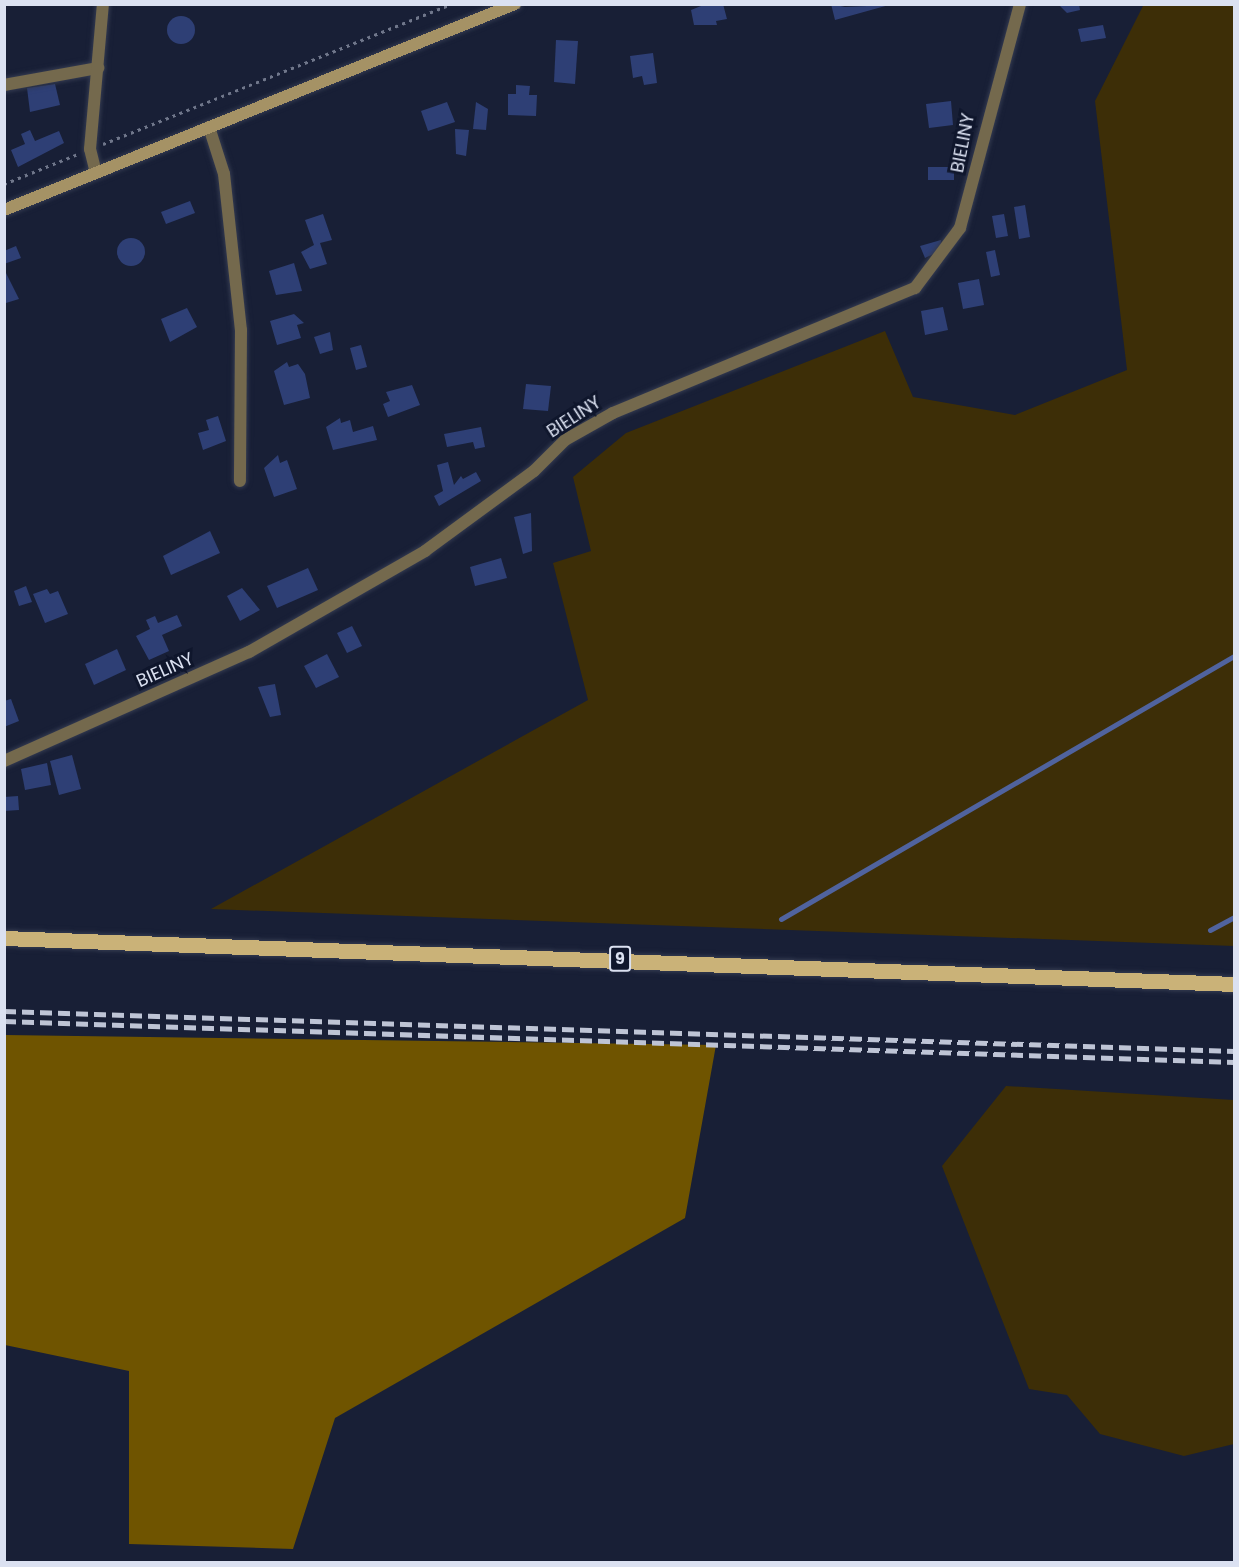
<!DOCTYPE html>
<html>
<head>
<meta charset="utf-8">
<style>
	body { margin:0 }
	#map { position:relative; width:1239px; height:1567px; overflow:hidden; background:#181f36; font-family:Poppins,sans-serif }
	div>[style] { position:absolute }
	.green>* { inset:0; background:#3d2e07 }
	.forest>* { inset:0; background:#6f5400 }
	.stream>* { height:5px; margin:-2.5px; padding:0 2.5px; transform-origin:2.5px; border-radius:2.5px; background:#50639e }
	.building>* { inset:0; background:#2e3f75 }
	.round { border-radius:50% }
	.path>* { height:3px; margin-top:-1.5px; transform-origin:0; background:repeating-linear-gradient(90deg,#70778b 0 3px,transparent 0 7.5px) }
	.roads { filter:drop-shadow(0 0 2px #333a50) drop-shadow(0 0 2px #333a50) }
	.minor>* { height:12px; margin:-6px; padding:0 6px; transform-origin:6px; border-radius:6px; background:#74694d }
	.secondary>* { height:12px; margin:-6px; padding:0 6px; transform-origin:6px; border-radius:6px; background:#a59265 }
	.primary>* { height:15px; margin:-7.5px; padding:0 7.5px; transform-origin:7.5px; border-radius:7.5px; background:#cab278 }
	.rail>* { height:4.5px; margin-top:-2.25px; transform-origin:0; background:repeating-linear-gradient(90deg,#bec4d5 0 12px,transparent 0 18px) }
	span { translate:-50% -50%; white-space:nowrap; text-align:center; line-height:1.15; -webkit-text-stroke:6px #0f162c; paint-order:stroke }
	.shield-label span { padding:2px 4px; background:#0f162c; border:2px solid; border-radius:4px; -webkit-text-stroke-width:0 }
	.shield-label { font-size:16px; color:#dbe1f1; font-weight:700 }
	.street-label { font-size:18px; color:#dbe1f1 }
	.frame { position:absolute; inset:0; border:6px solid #dbe1f1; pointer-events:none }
</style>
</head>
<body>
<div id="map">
	<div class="green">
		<div style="clip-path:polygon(1144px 4px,1234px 5px,1234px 946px,211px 909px,588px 700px,553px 563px,591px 551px,573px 477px,626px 433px,885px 331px,913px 397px,1015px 415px,1127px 370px,1095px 101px)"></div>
		<div style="clip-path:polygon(1006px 1086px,1234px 1100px,1234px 1444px,1184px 1456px,1100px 1434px,1067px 1395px,1029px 1389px,942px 1166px)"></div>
	</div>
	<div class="forest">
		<div style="clip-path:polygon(5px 1035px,716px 1045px,685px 1218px,335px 1418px,293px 1549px,129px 1544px,129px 1371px,5px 1345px)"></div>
	</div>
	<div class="stream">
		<div style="left:781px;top:919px;width:524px;rotate:-30.14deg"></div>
		<div style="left:1210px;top:930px;width:27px;rotate:-28deg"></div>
	</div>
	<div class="building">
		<div style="clip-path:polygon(706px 4px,723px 4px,727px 19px,716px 21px,717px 25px,694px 25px,691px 10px)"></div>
		<div style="clip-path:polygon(831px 4px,845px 7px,889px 5px,835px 20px)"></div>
		<div style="clip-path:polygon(1058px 4px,1079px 4px,1080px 10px,1067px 13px)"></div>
		<div class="round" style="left:167px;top:16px;width:28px;height:28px"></div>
		<div style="clip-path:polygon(1103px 25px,1106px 38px,1081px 42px,1078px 29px)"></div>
		<div style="clip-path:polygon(556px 40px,578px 41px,575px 84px,554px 82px)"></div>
		<div style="clip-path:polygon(653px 53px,657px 83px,644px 85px,642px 76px,633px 78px,630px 56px)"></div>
		<div style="clip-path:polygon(55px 84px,60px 105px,30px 112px,27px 88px)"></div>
		<div style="clip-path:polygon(516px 85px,530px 86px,529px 95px,537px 95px,536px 116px,508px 115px,508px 94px,516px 94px)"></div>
		<div style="clip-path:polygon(951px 101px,953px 125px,929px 128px,926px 104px)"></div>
		<div style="clip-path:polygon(447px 102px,455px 122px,428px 131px,421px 111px)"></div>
		<div style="clip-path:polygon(476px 102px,488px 109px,486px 130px,473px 129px)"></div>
		<div style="clip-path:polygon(455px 129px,469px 130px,466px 156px,456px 154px)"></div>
		<div style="clip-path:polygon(30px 130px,35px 141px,59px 131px,64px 143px,18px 167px,11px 150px,25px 144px,21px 134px)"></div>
		<div style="clip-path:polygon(928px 167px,954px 167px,954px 180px,928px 180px)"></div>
		<div style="clip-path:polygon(190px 201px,195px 213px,166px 224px,161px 212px)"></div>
		<div style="clip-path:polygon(1025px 205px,1030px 237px,1019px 239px,1014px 207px)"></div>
		<div style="clip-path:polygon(323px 214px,332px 240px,320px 243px,327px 264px,310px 269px,301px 252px,314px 245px,305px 220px)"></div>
		<div style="clip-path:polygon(1004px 214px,1008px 236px,996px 238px,992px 216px)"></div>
		<div class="round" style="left:117px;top:238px;width:28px;height:28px"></div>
		<div style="clip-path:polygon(941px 240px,940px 251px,925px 258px,920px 246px)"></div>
		<div style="clip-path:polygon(16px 246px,21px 258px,4px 264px,4px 251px)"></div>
		<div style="clip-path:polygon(995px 250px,1000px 275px,991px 277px,986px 252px)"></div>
		<div style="clip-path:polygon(294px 263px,302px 291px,276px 295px,269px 271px)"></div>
		<div style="clip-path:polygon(4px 269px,19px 299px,6px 303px,4px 297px)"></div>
		<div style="clip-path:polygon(979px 279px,984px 305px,963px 309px,958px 283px)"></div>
		<div style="clip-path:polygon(943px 307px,948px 330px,925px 335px,921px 311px)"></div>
		<div style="clip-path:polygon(187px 308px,197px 327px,170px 342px,161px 319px)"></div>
		<div style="clip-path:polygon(294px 314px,304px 323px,297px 325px,301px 338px,277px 345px,270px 321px)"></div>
		<div style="clip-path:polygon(330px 332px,333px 350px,320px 354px,314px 337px)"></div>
		<div style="clip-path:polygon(361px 345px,367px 367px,356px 370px,350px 348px)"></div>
		<div style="clip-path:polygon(287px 362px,289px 367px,298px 364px,305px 374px,310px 398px,284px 405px,274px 371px)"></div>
		<div style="clip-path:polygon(526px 384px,551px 386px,548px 411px,523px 409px)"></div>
		<div style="clip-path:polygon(412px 385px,420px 405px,388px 417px,383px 404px,390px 401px,386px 392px)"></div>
		<div style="clip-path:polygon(218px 416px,226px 441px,203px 450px,198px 433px,209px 430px,206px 420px)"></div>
		<div style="clip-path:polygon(340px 418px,341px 423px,350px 420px,353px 432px,373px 426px,377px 440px,333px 450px,326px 427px)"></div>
		<div style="clip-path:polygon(481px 427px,485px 447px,475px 449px,473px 442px,447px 447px,444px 434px)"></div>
		<div style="clip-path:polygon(278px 455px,280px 463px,287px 460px,297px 489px,274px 497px,264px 468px)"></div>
		<div style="clip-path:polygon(448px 462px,454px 485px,461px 476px,463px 479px,476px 472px,481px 481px,439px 506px,434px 496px,443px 491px,437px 465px)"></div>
		<div style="clip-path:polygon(531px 513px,532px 551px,523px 554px,514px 517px)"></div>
		<div style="clip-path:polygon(210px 531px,220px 553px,171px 575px,163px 556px)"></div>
		<div style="clip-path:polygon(501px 558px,507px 578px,475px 586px,470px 567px)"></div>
		<div style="clip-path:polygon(308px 568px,318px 590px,277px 608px,267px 586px)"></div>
		<div style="clip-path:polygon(26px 586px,32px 602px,19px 606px,14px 591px)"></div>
		<div style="clip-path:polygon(242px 588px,260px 610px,240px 621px,227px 596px)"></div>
		<div style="clip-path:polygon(47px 589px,50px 594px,58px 591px,68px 614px,45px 623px,33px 594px)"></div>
		<div style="clip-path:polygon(177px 615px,182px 626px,162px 635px,169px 651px,149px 660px,136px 636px,150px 629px,146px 620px,155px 616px,158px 623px)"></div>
		<div style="clip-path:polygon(352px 626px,362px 646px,347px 653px,337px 633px)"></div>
		<div style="clip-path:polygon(117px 649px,126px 670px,94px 685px,85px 664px)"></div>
		<div style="clip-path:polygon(327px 654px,339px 677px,316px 688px,304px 666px)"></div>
		<div style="clip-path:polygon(275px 684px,281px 715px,270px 717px,258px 687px)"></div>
		<div style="clip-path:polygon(11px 699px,19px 721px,4px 727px,4px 701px)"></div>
		<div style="clip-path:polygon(72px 755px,81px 789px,59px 795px,50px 761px)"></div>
		<div style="clip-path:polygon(47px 763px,51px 785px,25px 790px,21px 769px)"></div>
		<div style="clip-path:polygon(18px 796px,19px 810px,4px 811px,4px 797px)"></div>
	</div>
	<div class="path">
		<div style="left:103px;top:144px;width:376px;rotate:-21.9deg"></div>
		<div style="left:4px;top:184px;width:80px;rotate:-22.1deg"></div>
	</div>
	<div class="roads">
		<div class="minor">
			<div style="left:4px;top:85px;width:96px;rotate:-10.3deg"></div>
			<div style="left:209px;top:127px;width:49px;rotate:72.3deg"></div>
			<div style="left:224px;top:174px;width:157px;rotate:83.8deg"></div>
			<div style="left:241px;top:330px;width:151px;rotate:90.4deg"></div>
			<div style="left:96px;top:173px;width:25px;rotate:-104deg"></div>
			<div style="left:90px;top:149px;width:146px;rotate:-84.9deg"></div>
			<div style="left:4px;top:761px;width:268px;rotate:-24deg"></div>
			<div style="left:249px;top:652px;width:203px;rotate:-29.8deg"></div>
			<div style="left:425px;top:551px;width:135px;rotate:-36.3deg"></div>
			<div style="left:534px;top:471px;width:44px;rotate:-45deg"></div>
			<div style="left:565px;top:440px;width:55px;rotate:-29.4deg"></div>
			<div style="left:613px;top:413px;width:327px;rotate:-22.5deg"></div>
			<div style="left:915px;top:288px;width:75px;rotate:-53.1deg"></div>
			<div style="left:960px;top:228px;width:232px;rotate:-75deg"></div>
		</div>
		<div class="secondary">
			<div style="left:4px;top:210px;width:551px;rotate:-21.96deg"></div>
		</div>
		<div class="primary">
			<div style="left:4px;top:938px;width:1231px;rotate:2.14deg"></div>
		</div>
	</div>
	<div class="rail">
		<div style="left:4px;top:1011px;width:1231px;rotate:1.86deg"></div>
		<div style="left:4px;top:1021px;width:1231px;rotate:1.91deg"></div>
	</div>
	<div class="shield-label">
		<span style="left:620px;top:959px">9</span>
	</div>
	<div class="street-label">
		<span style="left:963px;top:143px;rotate:-79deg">BIELINY</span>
		<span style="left:574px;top:417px;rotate:-33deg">BIELINY</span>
		<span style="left:165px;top:670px;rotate:-24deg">BIELINY</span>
	</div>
	<div class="frame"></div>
</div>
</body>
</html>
